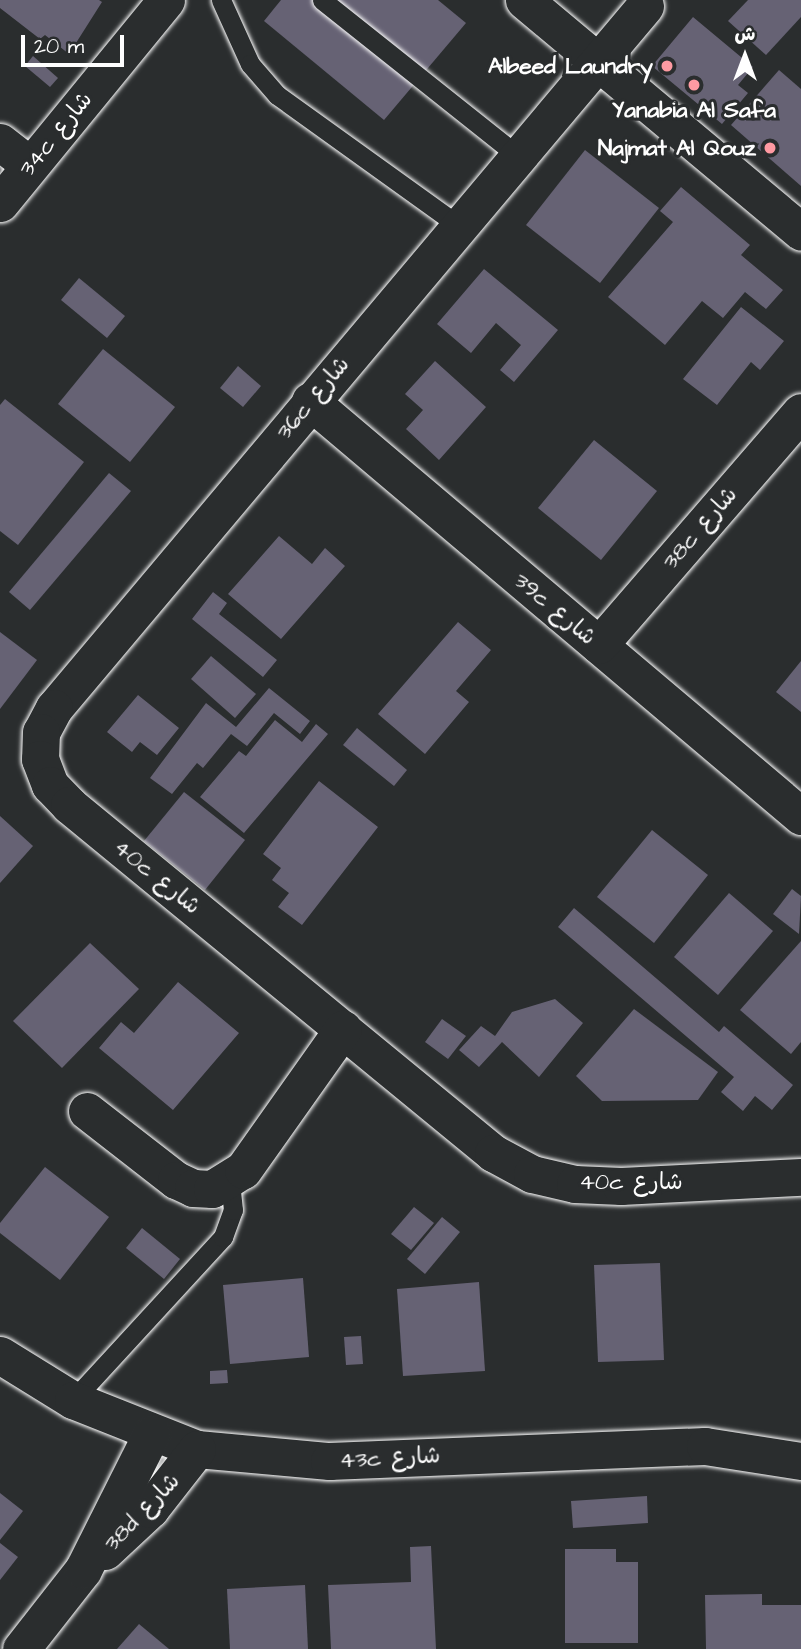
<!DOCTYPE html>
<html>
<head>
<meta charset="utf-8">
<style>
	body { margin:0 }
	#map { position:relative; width:801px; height:1649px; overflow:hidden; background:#2a2d2e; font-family:"Architects Daughter","Playpen Sans Arabic",sans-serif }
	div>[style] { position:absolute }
	.building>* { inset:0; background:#666274 }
	.roads { filter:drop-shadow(0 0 2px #fff) drop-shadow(0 0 2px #fff) }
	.service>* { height:19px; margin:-9.5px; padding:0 9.5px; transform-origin:9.5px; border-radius:9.5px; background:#2a2d2e }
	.minor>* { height:37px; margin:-18.5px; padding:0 18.5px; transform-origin:18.5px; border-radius:18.5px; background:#2a2d2e }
	.dots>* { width:19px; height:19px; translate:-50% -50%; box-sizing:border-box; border:4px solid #2a2d2e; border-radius:50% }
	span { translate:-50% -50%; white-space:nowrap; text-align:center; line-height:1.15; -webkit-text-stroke:6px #2a2d2e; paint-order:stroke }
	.poi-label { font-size:23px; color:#fff; font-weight:700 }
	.right { translate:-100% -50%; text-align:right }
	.street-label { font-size:23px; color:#fff }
	.north { position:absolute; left:710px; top:21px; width:70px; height:70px; -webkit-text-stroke:5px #2a2d2e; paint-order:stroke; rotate:0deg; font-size:19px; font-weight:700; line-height:28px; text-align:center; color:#fff }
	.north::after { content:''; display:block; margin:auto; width:24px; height:32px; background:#fff; clip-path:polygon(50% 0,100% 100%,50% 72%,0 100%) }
	.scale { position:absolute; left:21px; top:35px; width:103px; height:32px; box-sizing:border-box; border:4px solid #fff; border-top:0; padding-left:9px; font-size:21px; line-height:24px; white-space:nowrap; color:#fff; -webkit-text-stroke:5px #2a2d2e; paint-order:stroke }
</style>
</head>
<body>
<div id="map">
	<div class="building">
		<div style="clip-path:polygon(0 0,99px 0,102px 2px,69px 54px,45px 35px,40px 39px,0 8px)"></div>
		<div style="clip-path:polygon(281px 0,438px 0,466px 23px,384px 120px,264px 21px)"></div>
		<div style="clip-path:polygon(748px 0,801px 0,801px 17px,766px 55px,728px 21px)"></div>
		<div style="clip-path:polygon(693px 17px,753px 67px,738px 85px,748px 93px,722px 124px,652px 66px)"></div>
		<div style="clip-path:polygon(33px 56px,58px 78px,50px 87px,25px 66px)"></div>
		<div style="clip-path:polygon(779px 70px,801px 89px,801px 186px,731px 125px)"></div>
		<div style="clip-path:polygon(585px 150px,659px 208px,600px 283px,526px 225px)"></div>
		<div style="clip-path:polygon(681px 187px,750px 245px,741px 255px,783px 290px,766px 309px,745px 292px,723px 318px,702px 301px,665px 345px,608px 297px,673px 222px,660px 211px)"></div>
		<div style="clip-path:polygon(484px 269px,558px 330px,514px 382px,500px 370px,521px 345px,496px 323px,471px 353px,437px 324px)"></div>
		<div style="clip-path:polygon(79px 278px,125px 316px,107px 338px,61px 300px)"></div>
		<div style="clip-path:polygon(741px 307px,784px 341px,760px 370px,751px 362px,717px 405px,683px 379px)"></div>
		<div style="clip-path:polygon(103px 349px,175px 407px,130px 462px,58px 404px)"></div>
		<div style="clip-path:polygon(435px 361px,486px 407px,439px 460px,406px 429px,423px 410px,405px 394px)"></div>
		<div style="clip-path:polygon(238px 366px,261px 386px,243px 407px,220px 388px)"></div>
		<div style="clip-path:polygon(5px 399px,84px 462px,18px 545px,0 531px,0 405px)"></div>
		<div style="clip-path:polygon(594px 440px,657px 491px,601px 560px,538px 508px)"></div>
		<div style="clip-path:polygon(109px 473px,131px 491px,30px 610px,9px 592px)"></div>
		<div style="clip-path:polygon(279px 536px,312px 564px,325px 548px,345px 566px,281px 639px,228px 594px)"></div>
		<div style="clip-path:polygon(213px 592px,227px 603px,219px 614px,277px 660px,263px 677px,192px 619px)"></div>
		<div style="clip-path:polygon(458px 622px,491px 650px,456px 691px,469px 702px,425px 754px,378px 714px)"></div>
		<div style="clip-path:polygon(0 632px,37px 660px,0 709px)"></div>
		<div style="clip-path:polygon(211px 656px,256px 694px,235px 718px,191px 679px)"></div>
		<div style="clip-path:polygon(801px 661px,801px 712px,776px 692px)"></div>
		<div style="clip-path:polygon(269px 688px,310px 721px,300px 734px,274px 713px,247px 746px,231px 734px,203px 768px,197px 763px,172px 794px,150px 778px,206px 703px,236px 727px)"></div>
		<div style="clip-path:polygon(138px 695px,179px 728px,157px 755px,140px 742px,132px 752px,107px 732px)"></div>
		<div style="clip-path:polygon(275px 720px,302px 742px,316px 724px,328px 734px,244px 833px,200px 797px,239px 751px,246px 756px)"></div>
		<div style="clip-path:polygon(357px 728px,407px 770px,394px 786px,343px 745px)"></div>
		<div style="clip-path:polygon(319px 781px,378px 827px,302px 925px,278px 907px,289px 893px,272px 880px,281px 868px,263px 854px)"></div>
		<div style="clip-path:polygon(184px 792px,245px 840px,205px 890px,144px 841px)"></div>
		<div style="clip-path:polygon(0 816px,33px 846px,0 883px)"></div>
		<div style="clip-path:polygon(652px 830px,708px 875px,654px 943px,597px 897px)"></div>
		<div style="clip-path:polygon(792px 889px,801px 896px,799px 934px,773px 914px)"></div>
		<div style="clip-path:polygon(729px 893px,773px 931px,718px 995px,674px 957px)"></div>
		<div style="clip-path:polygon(574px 908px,719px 1032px,724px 1026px,793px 1085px,772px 1110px,755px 1096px,743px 1111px,721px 1092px,734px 1077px,558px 927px)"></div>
		<div style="clip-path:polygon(801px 941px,801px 1042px,791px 1054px,740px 1010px)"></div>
		<div style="clip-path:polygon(90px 943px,139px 989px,62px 1068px,13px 1021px)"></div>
		<div style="clip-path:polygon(178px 982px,239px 1033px,173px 1110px,99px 1048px,121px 1022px,134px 1033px)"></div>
		<div style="clip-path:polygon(555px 999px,583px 1023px,539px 1077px,502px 1042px,479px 1067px,459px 1050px,481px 1026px,495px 1036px,512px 1012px)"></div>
		<div style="clip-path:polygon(634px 1009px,718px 1072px,698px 1100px,602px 1101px,576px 1076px)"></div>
		<div style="clip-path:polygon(442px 1019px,466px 1036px,448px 1059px,425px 1042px)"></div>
		<div style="clip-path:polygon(45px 1167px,109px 1217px,60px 1280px,0 1233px,0 1223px)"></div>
		<div style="clip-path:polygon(414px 1207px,434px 1223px,411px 1250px,391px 1234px)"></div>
		<div style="clip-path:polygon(442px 1217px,460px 1232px,425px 1274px,407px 1259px)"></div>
		<div style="clip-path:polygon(142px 1228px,180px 1259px,164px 1279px,126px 1248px)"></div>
		<div style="clip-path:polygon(660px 1263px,664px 1360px,598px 1362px,594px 1265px)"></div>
		<div style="clip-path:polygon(303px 1278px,309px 1357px,230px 1364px,223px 1285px)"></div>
		<div style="clip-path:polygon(479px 1282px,485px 1371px,403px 1376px,397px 1289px)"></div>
		<div style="clip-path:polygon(361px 1336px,363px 1364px,346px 1365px,344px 1337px)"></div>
		<div style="clip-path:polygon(227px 1370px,228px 1383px,210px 1384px,210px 1371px)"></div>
		<div style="clip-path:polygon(0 1493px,23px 1511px,0 1540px)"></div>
		<div style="clip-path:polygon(647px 1496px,648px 1523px,573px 1528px,571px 1501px)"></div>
		<div style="clip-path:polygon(0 1543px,18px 1557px,0 1580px)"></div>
		<div style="clip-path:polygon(431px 1546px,436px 1649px,331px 1649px,328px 1585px,411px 1582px,410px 1547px)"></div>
		<div style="clip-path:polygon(565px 1549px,616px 1549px,616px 1562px,638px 1562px,638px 1643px,565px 1643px)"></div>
		<div style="clip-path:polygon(305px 1585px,308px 1649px,230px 1649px,227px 1589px)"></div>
		<div style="clip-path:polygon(762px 1594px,762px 1605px,801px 1605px,801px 1649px,706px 1649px,705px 1595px)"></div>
		<div style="clip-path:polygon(139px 1624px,169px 1649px,117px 1649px)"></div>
	</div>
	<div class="roads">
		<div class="service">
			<div style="left:221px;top:0;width:70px;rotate:65.6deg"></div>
			<div style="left:250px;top:64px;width:41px;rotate:48.9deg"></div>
			<div style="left:277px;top:95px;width:224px;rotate:35.7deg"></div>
			<div style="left:322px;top:0;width:251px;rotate:38.5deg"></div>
			<div style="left:73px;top:1400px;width:222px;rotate:-47.4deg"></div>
			<div style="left:223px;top:1237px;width:29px;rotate:-70deg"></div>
			<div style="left:233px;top:1210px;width:28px;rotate:-96deg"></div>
		</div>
		<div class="minor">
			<div style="left:524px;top:0;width:361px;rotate:39.9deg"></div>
			<div style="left:645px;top:6px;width:918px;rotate:130.09deg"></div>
			<div style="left:54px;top:708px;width:27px;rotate:118deg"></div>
			<div style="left:41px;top:732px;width:27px;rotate:92deg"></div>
			<div style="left:40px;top:759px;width:28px;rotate:69deg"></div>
			<div style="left:50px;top:785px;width:28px;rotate:46deg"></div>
			<div style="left:69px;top:805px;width:549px;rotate:39.38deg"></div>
			<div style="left:493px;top:1153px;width:44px;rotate:28.3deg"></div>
			<div style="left:532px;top:1174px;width:44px;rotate:13.1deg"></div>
			<div style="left:575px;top:1184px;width:46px;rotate:2.5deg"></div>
			<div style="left:621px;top:1186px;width:180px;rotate:-2.9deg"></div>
			<div style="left:0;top:142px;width:37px;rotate:38deg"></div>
			<div style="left:0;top:203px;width:262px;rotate:-50.7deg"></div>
			<div style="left:310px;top:401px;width:643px;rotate:40.2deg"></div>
			<div style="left:599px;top:645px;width:308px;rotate:-49.1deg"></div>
			<div style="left:87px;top:1111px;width:113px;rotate:37.8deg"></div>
			<div style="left:176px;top:1180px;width:19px;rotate:25deg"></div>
			<div style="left:193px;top:1188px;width:19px;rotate:3deg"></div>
			<div style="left:212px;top:1189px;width:36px;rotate:-32deg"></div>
			<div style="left:243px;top:1170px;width:173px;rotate:-54.7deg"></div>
			<div style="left:0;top:1355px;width:86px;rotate:31.7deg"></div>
			<div style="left:73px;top:1400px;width:133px;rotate:21.6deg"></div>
			<div style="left:197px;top:1449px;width:133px;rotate:5.2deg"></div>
			<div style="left:329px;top:1461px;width:376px;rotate:-2.3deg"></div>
			<div style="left:705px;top:1446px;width:97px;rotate:8.9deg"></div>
			<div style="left:105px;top:1551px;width:62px;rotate:-43deg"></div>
			<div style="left:150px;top:1509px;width:76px;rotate:-51.9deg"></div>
			<div style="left:21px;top:1649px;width:100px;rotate:-51.9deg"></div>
			<div style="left:83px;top:1570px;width:153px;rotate:-63.3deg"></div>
		</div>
	</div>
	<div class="dots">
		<div style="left:667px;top:66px;background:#ff9aa2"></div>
		<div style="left:694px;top:85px;background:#ff9aa2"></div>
		<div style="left:770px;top:148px;background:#ff9aa2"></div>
	</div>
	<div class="poi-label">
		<span class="right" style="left:653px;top:66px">Albeed Laundry</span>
		<span style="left:694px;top:110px">Yanabia Al Safa</span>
		<span class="right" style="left:756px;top:148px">Najmat Al Qouz</span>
	</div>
	<div class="street-label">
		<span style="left:56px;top:134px;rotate:-51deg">34c شارع</span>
		<span style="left:313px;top:398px;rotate:-50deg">36c شارع</span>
		<span style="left:700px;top:528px;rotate:-49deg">38c شارع</span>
		<span style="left:555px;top:609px;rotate:40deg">39c شارع</span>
		<span style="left:157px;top:877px;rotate:39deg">40c شارع</span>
		<span style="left:631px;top:1182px">40c شارع</span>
		<span style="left:390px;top:1458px;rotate:-3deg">43c شارع</span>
		<span style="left:142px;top:1512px;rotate:-46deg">38d شارع</span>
	</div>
	<div class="north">ش</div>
	<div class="scale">20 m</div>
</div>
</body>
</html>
